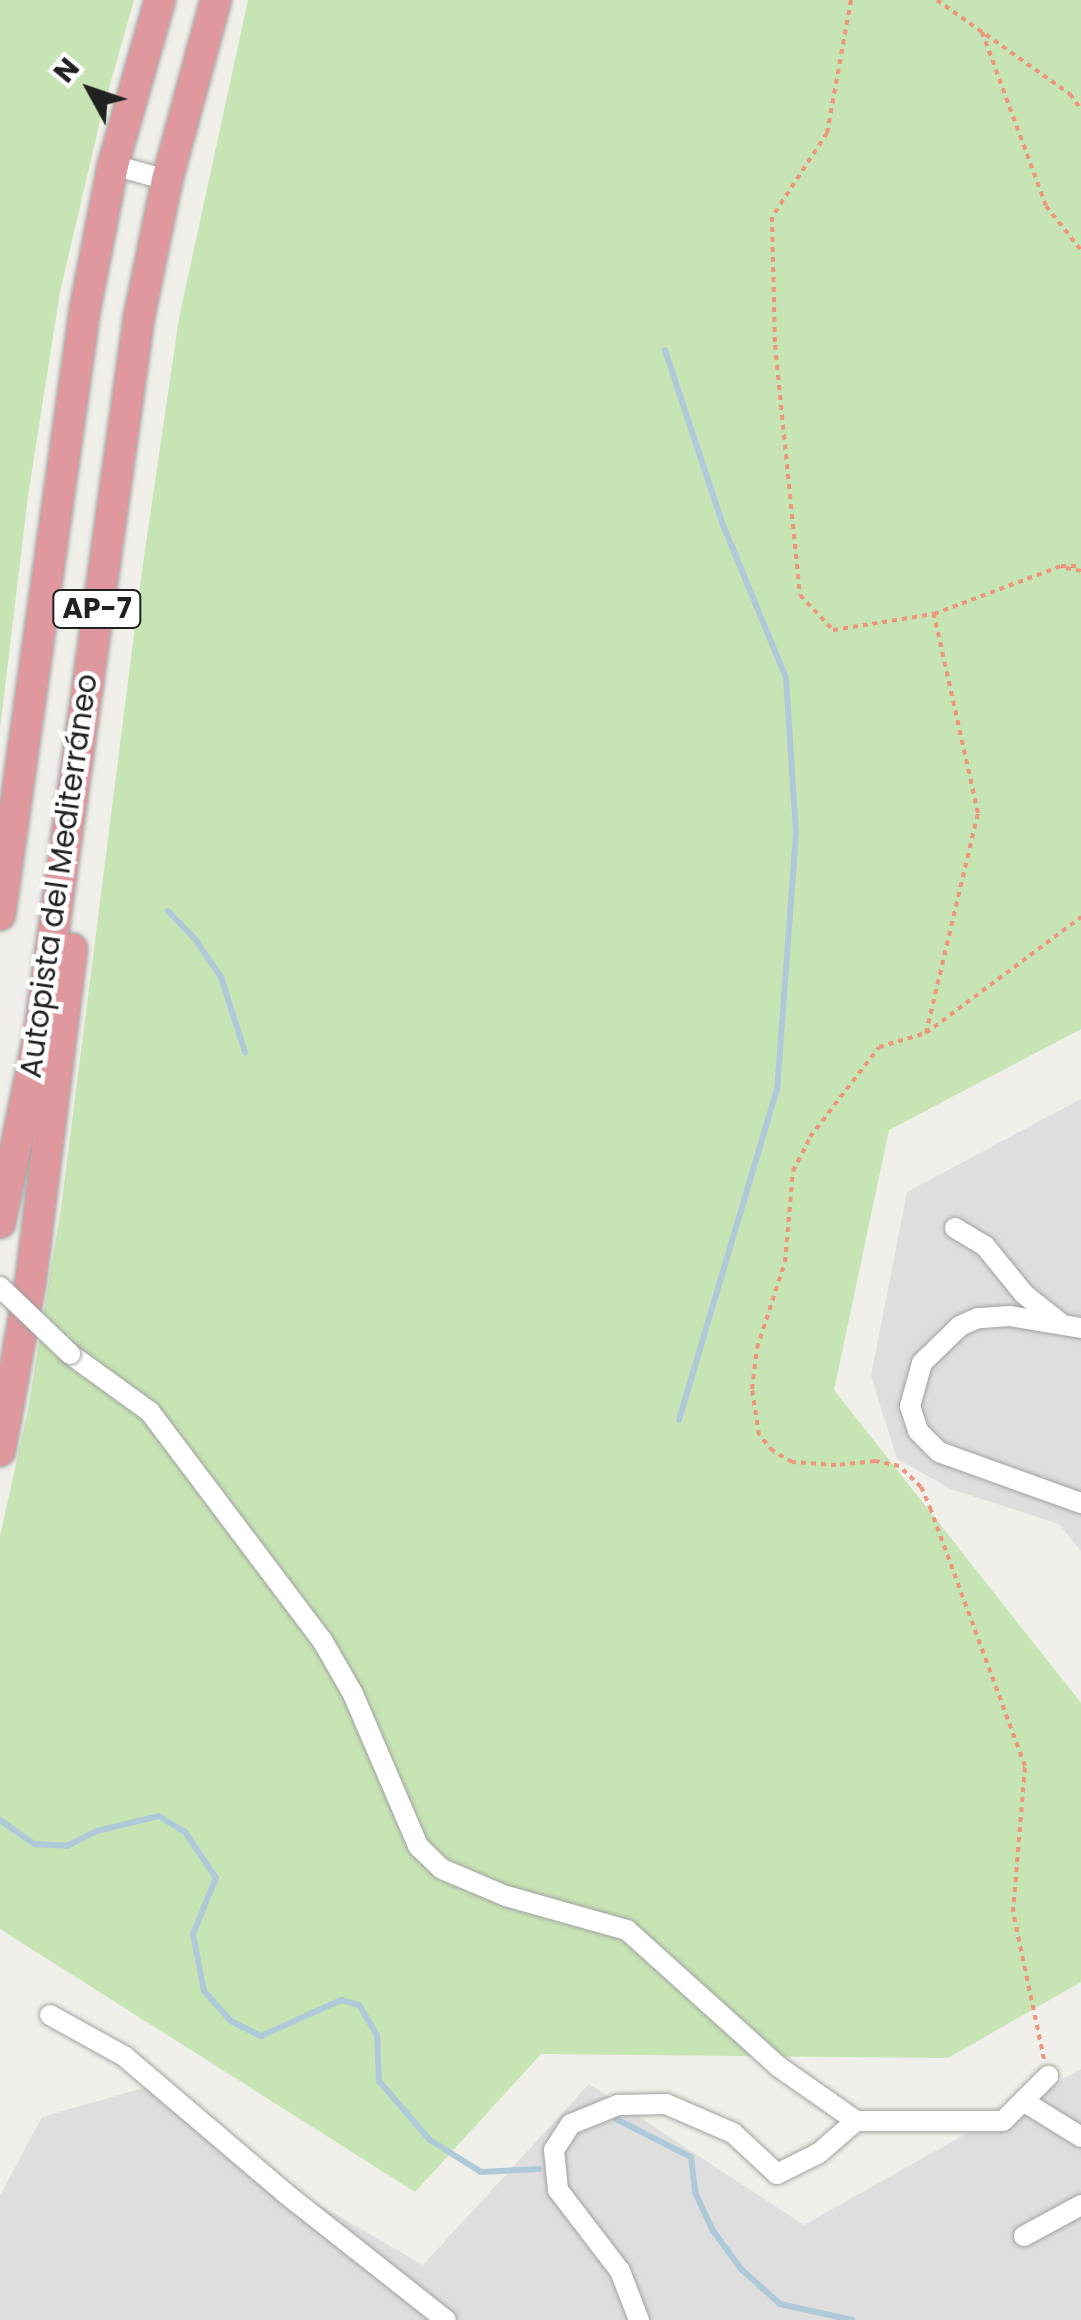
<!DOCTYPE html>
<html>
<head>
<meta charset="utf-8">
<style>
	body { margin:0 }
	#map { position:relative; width:1081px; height:2320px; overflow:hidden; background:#f0efe9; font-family:Poppins,sans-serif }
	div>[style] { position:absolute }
	.residential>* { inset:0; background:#dfdede }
	.grass>* { inset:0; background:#c7e5b4 }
	.stream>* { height:6px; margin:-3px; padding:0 3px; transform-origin:3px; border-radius:3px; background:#aecad9 }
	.path>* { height:4px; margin-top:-2px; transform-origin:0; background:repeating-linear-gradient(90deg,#ed957d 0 5px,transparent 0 10px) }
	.roads { filter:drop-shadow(0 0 2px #a2a2a2) drop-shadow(0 0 2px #a2a2a2) }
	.minor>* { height:20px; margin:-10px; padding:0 10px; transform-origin:10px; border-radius:10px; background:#fff }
	.highway>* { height:30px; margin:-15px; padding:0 15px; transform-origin:15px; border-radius:15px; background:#df999e }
	.bridges { filter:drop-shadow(0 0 2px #a2a2a2) drop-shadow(0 0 2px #a2a2a2) }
	.minor-bridge>* { height:20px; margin:-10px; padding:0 10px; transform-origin:10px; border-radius:10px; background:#fff }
	span { translate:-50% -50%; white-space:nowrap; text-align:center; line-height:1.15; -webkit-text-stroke:9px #fff; paint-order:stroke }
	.shield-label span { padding:2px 8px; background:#fff; border:2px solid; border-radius:8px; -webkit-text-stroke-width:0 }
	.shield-label { font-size:28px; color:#212121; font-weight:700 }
	.street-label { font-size:30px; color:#212121 }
	.north { position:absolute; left:40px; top:40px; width:100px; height:100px; -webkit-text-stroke:8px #fff; paint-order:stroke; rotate:310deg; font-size:28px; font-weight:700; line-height:40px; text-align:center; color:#212121 }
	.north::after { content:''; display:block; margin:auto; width:35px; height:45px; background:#212121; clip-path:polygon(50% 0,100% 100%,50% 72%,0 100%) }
</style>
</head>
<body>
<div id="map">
	<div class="residential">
		<div style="clip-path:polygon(1081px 1099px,1081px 1551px,1059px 1524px,951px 1489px,897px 1459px,871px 1376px,907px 1192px)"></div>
		<div style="clip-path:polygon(1081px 2069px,1081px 2320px,0 2320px,0 2196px,42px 2117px,154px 2085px,231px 2154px,423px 2265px,589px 2084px,804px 2225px)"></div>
	</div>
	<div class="grass">
		<div style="clip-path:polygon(0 0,134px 0,102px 113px,60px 292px,28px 496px,0 729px)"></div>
		<div style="clip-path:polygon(248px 0,1081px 0,1081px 1029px,889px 1130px,834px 1390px,1081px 1703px,1081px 1982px,948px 2058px,541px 2054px,415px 2192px,0 1929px,0 1536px,28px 1410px,62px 1201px,142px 571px,179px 318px)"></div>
	</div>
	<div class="stream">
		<div style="left:665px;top:350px;width:184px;rotate:71.7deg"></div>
		<div style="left:723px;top:525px;width:165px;rotate:67.6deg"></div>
		<div style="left:786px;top:678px;width:155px;rotate:86.3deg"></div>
		<div style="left:796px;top:833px;width:257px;rotate:94.2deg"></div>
		<div style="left:777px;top:1089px;width:345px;rotate:106.5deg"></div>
		<div style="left:168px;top:911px;width:39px;rotate:46deg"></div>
		<div style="left:195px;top:939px;width:46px;rotate:55.6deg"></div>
		<div style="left:221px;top:977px;width:79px;rotate:72.3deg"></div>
		<div style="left:0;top:1820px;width:42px;rotate:35.2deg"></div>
		<div style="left:34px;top:1844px;width:33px;rotate:3deg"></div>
		<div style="left:67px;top:1846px;width:34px;rotate:-27deg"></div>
		<div style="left:97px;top:1831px;width:64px;rotate:-13.6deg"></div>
		<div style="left:159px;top:1816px;width:31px;rotate:32deg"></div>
		<div style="left:185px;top:1832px;width:55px;rotate:56deg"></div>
		<div style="left:216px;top:1878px;width:61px;rotate:112.3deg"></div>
		<div style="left:193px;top:1934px;width:58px;rotate:79.1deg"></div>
		<div style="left:204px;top:1991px;width:40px;rotate:48deg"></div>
		<div style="left:231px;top:2021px;width:34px;rotate:27deg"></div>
		<div style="left:261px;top:2036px;width:88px;rotate:-24.2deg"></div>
		<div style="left:341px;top:2000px;width:19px;rotate:16deg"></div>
		<div style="left:359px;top:2005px;width:35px;rotate:59deg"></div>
		<div style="left:377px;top:2035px;width:46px;rotate:87.5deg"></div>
		<div style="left:379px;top:2081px;width:78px;rotate:49.2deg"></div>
		<div style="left:430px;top:2140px;width:60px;rotate:32.1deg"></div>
		<div style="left:481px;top:2172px;width:58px;rotate:-3deg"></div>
		<div style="left:616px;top:2119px;width:84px;rotate:26.9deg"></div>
		<div style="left:691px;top:2157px;width:35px;rotate:83deg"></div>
		<div style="left:695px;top:2192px;width:41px;rotate:65.3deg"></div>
		<div style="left:712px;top:2229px;width:49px;rotate:54.1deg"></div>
		<div style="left:741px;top:2269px;width:52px;rotate:41.9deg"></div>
		<div style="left:780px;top:2304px;width:74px;rotate:12.5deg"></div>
	</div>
	<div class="path">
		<div style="left:851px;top:0;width:135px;rotate:100.2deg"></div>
		<div style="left:827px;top:133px;width:100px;rotate:123.2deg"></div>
		<div style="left:772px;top:217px;width:128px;rotate:88.7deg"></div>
		<div style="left:775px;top:345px;width:251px;rotate:84.3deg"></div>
		<div style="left:800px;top:595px;width:48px;rotate:46.7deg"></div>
		<div style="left:833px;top:630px;width:102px;rotate:-9deg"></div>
		<div style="left:934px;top:614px;width:136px;rotate:-20.7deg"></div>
		<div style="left:1061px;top:566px;width:20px"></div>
		<div style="left:937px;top:0;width:163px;rotate:35.3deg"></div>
		<div style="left:1070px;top:94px;width:19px;rotate:54deg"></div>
		<div style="left:982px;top:32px;width:185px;rotate:69.8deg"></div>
		<div style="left:1046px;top:206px;width:56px;rotate:51.5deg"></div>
		<div style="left:1066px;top:568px;width:15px;rotate:11deg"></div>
		<div style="left:926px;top:1033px;width:226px;rotate:-76.7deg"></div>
		<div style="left:978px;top:813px;width:204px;rotate:-102.5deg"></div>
		<div style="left:1044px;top:2059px;width:150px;rotate:-101.9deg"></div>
		<div style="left:1013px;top:1912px;width:146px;rotate:-85.3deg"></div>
		<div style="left:1025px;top:1766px;width:273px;rotate:-110.2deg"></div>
		<div style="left:931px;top:1510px;width:25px;rotate:-113deg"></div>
		<div style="left:921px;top:1487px;width:30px;rotate:-136deg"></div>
		<div style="left:899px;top:1466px;width:25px;rotate:-168deg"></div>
		<div style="left:875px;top:1461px;width:39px;rotate:174deg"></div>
		<div style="left:836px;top:1465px;width:44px;rotate:-176.1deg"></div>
		<div style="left:792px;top:1462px;width:22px;rotate:-150deg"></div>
		<div style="left:773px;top:1451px;width:21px;rotate:-131deg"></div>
		<div style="left:759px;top:1435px;width:47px;rotate:-98.7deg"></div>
		<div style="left:752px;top:1389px;width:41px;rotate:-83deg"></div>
		<div style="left:757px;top:1348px;width:90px;rotate:-72deg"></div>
		<div style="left:785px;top:1262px;width:91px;rotate:-85deg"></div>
		<div style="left:793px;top:1171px;width:38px;rotate:-63deg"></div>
		<div style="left:810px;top:1137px;width:113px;rotate:-52.5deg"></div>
		<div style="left:879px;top:1047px;width:49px;rotate:-16.6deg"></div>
		<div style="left:926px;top:1033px;width:194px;rotate:-36.8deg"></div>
	</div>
	<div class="roads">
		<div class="minor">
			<div style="left:113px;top:165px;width:56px;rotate:15.5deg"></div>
			<div style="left:955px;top:1228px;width:35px;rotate:31deg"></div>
			<div style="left:985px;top:1246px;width:62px;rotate:50.9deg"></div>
			<div style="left:1024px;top:1294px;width:45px;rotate:38.7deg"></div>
			<div style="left:1081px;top:1328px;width:73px;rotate:-170.5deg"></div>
			<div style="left:1009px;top:1316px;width:31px;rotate:176deg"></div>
			<div style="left:978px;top:1318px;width:20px;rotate:156deg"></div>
			<div style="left:960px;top:1326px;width:53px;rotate:135.8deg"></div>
			<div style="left:922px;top:1363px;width:45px;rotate:105.6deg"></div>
			<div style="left:910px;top:1406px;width:26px;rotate:72deg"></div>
			<div style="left:918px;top:1431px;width:30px;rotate:45deg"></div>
			<div style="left:939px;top:1452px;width:151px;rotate:19.8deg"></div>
			<div style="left:70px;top:1354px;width:99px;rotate:35.9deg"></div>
			<div style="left:150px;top:1412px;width:286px;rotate:53deg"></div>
			<div style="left:322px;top:1640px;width:62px;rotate:60.1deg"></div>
			<div style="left:353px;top:1694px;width:165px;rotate:66.8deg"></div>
			<div style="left:418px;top:1846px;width:33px;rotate:44deg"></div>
			<div style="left:442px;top:1869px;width:69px;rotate:22.9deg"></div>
			<div style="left:506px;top:1896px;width:126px;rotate:15.7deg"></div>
			<div style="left:627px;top:1930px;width:205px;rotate:42deg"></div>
			<div style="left:779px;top:2067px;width:94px;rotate:35deg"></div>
			<div style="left:50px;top:2015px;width:85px;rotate:29deg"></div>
			<div style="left:124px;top:2056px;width:211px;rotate:40.4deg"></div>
			<div style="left:285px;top:2193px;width:205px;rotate:38.3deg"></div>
			<div style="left:1023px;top:2101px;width:68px;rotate:31.8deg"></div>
			<div style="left:1024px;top:2236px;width:65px;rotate:-28.5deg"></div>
			<div style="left:639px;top:2320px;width:53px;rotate:-111.2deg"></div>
			<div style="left:620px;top:2271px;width:102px;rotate:-127.4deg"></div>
			<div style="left:558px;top:2190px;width:40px;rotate:-95.7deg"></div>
			<div style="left:554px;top:2150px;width:31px;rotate:-57deg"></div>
			<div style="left:571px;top:2124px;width:51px;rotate:-22deg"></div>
			<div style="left:618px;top:2105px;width:48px;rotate:-1.2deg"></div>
			<div style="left:666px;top:2104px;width:73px;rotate:23.4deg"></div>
			<div style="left:733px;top:2133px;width:60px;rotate:43deg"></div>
			<div style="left:777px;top:2174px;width:47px;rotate:-26.6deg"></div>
			<div style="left:819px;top:2153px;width:49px;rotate:-40.9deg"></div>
			<div style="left:856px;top:2121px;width:147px"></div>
			<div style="left:1003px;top:2121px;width:64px;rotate:-45deg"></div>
		</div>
		<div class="highway">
			<div style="left:0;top:915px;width:612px;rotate:-82.02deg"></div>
			<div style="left:85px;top:309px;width:147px;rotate:-79deg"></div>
			<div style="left:113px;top:165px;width:172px;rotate:-74.1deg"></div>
			<div style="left:0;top:1223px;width:192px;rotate:-78.3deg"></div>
			<div style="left:39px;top:1035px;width:725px;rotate:-82.07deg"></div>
			<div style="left:139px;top:317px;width:140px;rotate:-78.4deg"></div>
			<div style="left:167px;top:180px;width:187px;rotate:-74.8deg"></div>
			<div style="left:0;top:1451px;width:176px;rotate:-79.8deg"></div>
			<div style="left:31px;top:1278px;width:332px;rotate:-82.9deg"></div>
		</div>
	</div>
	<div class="bridges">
		<div class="minor-bridge">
			<div style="left:0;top:1287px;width:97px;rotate:43.7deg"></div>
		</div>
	</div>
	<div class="shield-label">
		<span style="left:97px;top:609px">AP-7</span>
	</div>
	<div class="street-label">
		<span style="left:59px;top:876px;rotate:-82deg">Autopista del Mediterráneo</span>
	</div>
	<div class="north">N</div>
</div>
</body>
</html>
